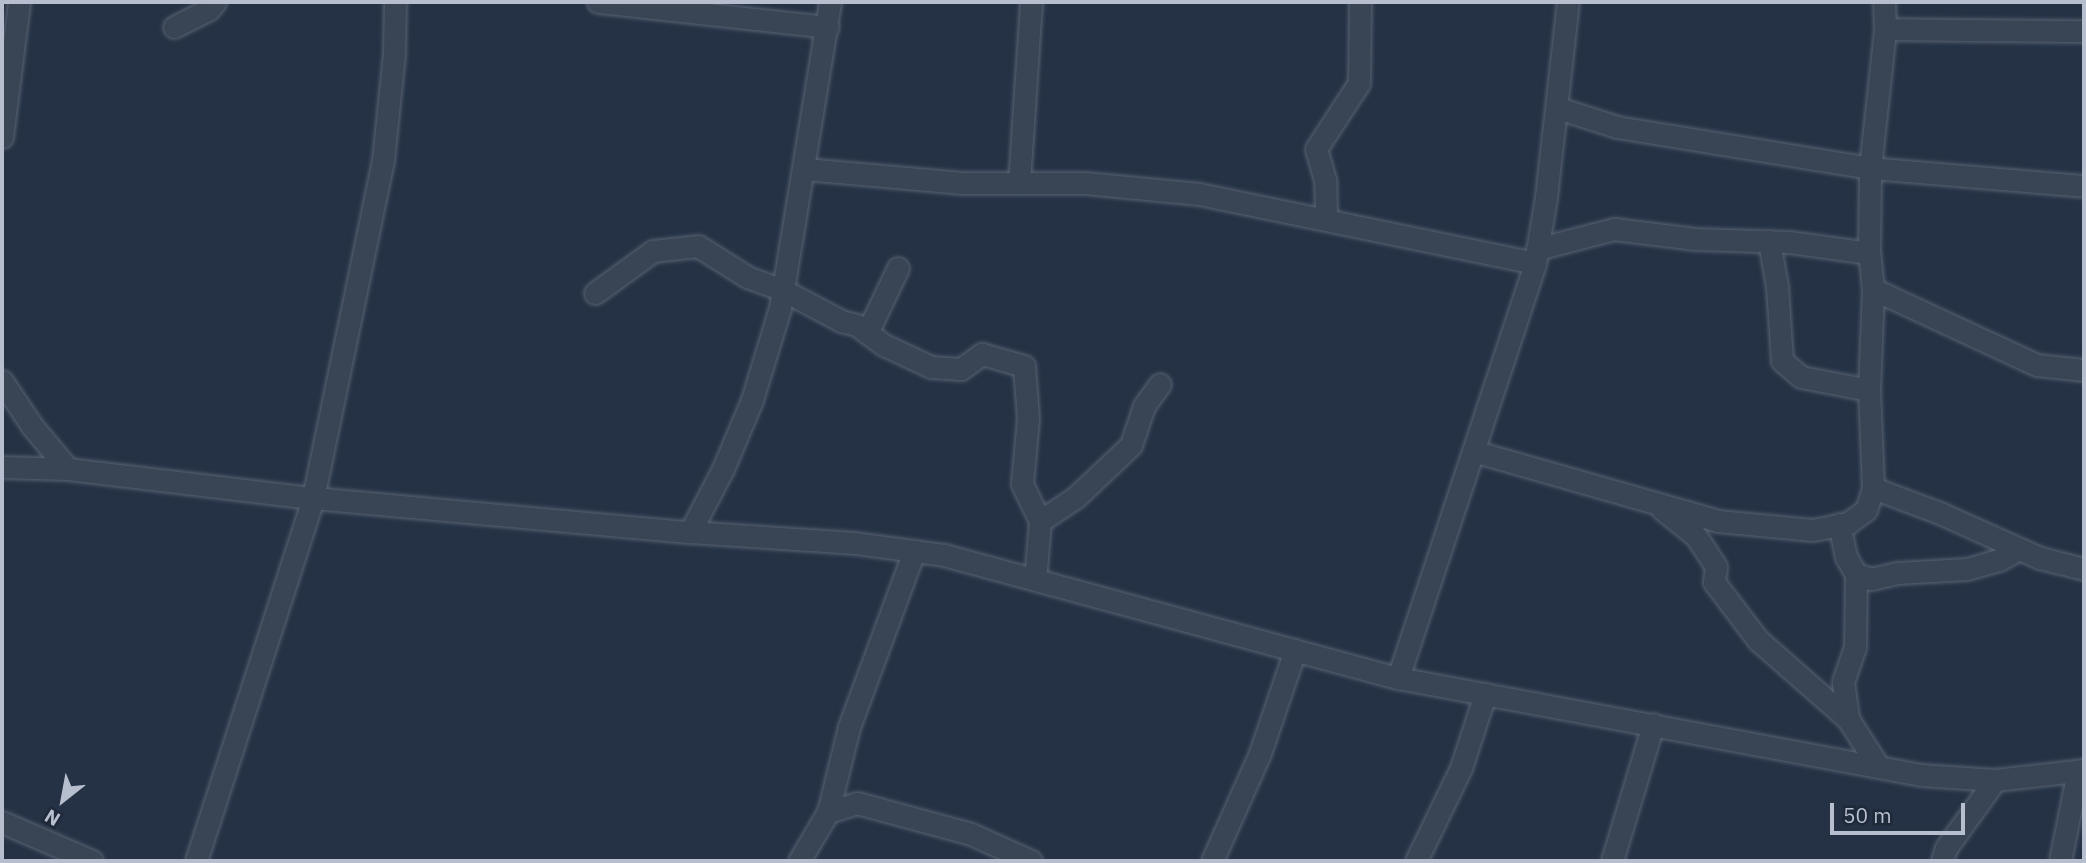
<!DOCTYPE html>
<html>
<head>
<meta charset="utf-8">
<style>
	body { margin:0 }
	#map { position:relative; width:2086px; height:863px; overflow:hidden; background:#253245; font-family:"IBM Plex Sans",sans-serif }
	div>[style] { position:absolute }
	.roads { filter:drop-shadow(0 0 2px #586272) drop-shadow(0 0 2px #586272) }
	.street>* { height:21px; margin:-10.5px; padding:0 10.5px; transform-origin:10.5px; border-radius:10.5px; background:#394454 }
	span { translate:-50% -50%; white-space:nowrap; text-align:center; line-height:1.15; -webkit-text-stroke:6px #1e293a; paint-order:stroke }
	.frame { position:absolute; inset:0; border:4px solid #b7bfce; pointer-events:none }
	.north { position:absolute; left:28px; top:765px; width:70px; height:70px; -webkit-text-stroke:5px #1e293a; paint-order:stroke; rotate:211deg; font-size:19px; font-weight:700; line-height:28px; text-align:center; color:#b7bfce }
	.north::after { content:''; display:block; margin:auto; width:24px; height:32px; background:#b7bfce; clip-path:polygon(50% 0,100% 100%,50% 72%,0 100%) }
	.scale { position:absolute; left:1830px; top:803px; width:135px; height:32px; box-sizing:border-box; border:4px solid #b7bfce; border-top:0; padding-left:9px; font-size:21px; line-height:24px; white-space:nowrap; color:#b7bfce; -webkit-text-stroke:5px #1e293a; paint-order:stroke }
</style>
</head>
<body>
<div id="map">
	<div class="roads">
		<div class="street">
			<div style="left:598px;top:2px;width:231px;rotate:6.2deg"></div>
			<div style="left:174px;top:27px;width:39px;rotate:-27deg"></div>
			<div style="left:209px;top:9px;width:9px;rotate:-49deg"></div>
			<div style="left:1885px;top:29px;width:199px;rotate:0.6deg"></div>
			<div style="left:1557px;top:113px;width:8px;rotate:-23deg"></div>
			<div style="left:1564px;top:110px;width:56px;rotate:17.8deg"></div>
			<div style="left:1617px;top:127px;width:256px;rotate:9.2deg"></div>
			<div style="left:1870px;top:168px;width:215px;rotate:4.8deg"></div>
			<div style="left:2px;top:137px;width:136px;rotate:-82.8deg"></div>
			<div style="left:805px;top:169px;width:158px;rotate:5.1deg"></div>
			<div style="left:962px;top:183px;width:123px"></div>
			<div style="left:1085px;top:183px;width:115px;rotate:5.5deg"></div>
			<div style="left:1199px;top:194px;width:343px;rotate:11.6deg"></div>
			<div style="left:1019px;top:183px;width:181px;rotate:-86.2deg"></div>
			<div style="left:1326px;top:219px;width:39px;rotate:-91deg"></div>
			<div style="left:1325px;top:180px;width:32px;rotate:-106deg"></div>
			<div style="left:1316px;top:149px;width:79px;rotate:-56.9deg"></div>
			<div style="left:1359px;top:83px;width:81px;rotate:-89.3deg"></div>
			<div style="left:1769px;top:241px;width:47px;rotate:80.1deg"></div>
			<div style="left:1777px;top:287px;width:74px;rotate:86.1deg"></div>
			<div style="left:1782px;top:361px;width:25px;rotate:40deg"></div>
			<div style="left:1801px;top:377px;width:69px;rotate:10.8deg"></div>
			<div style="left:1537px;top:249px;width:80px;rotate:-14.6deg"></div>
			<div style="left:1614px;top:229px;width:82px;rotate:7deg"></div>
			<div style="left:1695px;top:239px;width:94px;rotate:1.8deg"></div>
			<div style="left:1789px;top:242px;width:81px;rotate:7.8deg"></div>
			<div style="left:1873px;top:289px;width:181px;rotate:24.9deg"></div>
			<div style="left:2037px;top:365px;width:47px;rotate:6.1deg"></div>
			<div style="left:595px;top:293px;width:72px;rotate:-35.9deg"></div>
			<div style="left:653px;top:251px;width:45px;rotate:-6.3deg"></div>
			<div style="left:698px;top:246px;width:58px;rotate:32.3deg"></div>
			<div style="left:747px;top:277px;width:38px;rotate:20deg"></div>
			<div style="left:783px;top:290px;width:66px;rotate:28.1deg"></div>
			<div style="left:841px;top:321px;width:16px;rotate:14deg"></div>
			<div style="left:857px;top:325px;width:34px;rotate:37deg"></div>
			<div style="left:884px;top:345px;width:52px;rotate:25.1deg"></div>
			<div style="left:931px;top:367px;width:30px;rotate:4deg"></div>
			<div style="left:961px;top:369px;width:26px;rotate:-36deg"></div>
			<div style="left:982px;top:354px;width:44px;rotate:15.9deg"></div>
			<div style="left:1024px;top:366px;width:52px;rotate:85.6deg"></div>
			<div style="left:1028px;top:418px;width:66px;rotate:95.2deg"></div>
			<div style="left:1022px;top:484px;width:41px;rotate:64.1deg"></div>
			<div style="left:1040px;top:521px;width:59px;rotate:94.8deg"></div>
			<div style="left:867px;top:333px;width:72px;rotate:-64.5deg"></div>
			<div style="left:2px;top:381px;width:54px;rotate:56.3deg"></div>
			<div style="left:32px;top:426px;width:56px;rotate:50.1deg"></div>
			<div style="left:1473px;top:451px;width:255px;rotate:15.9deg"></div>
			<div style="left:1718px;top:521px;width:95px;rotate:5.4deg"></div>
			<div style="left:1813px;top:530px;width:36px;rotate:-11deg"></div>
			<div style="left:1848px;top:523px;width:22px;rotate:-36deg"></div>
			<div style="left:1866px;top:510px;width:23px;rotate:-72deg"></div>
			<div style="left:1873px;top:488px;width:98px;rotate:-92.3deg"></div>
			<div style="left:1869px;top:390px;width:101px;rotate:-87.7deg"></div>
			<div style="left:1873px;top:289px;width:36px;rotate:-96deg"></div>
			<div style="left:1869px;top:253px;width:85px;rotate:-89.3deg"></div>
			<div style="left:1870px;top:168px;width:140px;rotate:-83.8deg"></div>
			<div style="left:1885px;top:29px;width:27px;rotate:-92deg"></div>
			<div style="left:2px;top:467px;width:66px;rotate:1.7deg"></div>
			<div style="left:68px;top:469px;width:247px;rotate:6.8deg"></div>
			<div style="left:313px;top:498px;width:379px;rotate:5.2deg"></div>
			<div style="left:690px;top:532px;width:165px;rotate:3.8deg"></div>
			<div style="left:855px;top:543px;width:90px;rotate:7.7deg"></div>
			<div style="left:944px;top:555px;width:470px;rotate:15.2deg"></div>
			<div style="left:1398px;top:678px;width:532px;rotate:10.51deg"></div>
			<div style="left:1921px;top:775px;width:74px;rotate:3.9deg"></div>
			<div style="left:1995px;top:780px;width:90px;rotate:-6.4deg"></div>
			<div style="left:1873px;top:488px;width:74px;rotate:20.6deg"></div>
			<div style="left:1942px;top:514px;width:107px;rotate:24.2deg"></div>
			<div style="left:2040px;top:558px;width:45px;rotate:14deg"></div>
			<div style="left:1662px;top:509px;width:43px;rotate:38.5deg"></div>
			<div style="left:1696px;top:536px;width:37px;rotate:57deg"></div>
			<div style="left:1716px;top:567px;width:15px;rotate:98deg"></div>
			<div style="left:1714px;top:582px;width:73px;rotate:52.8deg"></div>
			<div style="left:1758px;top:640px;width:120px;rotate:41.3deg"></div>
			<div style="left:1040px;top:521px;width:43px;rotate:-33.7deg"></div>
			<div style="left:1076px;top:497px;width:76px;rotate:-43.4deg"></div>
			<div style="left:1131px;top:445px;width:41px;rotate:-71.6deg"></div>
			<div style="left:1144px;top:406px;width:27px;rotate:-54deg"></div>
			<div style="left:1839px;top:524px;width:34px;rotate:78deg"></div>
			<div style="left:1846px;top:557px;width:20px;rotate:60deg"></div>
			<div style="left:1856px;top:574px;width:73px;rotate:90.8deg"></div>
			<div style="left:1855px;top:647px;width:37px;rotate:109deg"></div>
			<div style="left:1843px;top:682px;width:37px;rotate:82deg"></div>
			<div style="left:1848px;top:719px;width:56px;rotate:57.4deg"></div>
			<div style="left:690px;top:532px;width:71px;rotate:-62.4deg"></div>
			<div style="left:723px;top:469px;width:75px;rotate:-67.2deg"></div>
			<div style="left:752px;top:400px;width:96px;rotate:-73.1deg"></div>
			<div style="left:780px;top:308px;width:310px;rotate:-80.7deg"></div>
			<div style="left:1856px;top:574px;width:16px;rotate:18deg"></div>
			<div style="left:1871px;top:579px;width:27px;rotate:-13deg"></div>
			<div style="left:1897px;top:573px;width:70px;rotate:-3.3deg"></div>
			<div style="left:1967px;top:569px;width:33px;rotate:-16deg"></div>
			<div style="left:1999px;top:560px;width:23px;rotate:-29deg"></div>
			<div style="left:1398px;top:678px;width:437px;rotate:-71.7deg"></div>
			<div style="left:1535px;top:263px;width:67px;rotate:-80.5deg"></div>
			<div style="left:1546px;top:197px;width:196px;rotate:-83.6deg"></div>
			<div style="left:828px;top:812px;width:88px;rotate:-76.1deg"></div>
			<div style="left:849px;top:727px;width:188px;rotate:-69.7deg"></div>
			<div style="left:2px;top:822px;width:98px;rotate:23.4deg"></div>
			<div style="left:196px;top:861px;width:381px;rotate:-72.1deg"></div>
			<div style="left:313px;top:498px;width:345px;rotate:-78.3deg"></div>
			<div style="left:383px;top:160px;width:108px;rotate:-84.1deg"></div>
			<div style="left:394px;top:53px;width:51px;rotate:-88.9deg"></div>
			<div style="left:799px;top:861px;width:57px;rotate:-59.4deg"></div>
			<div style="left:828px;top:812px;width:30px;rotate:-17deg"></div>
			<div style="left:857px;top:803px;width:118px;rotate:15.2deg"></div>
			<div style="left:971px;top:834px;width:66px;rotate:24.2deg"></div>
			<div style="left:1212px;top:861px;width:118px;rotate:-66deg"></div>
			<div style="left:1260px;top:753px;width:109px;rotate:-71.2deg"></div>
			<div style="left:1416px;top:861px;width:103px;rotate:-64.2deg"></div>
			<div style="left:1461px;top:768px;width:78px;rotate:-72deg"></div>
			<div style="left:1612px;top:861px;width:143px;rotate:-73.3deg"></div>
			<div style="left:1942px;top:861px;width:14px;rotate:-73deg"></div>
			<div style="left:1946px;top:848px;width:84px;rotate:-54.2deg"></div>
			<div style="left:2060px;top:861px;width:92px;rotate:-78.7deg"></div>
		</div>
	</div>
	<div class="frame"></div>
	<div class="north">N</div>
	<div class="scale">50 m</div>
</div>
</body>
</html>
